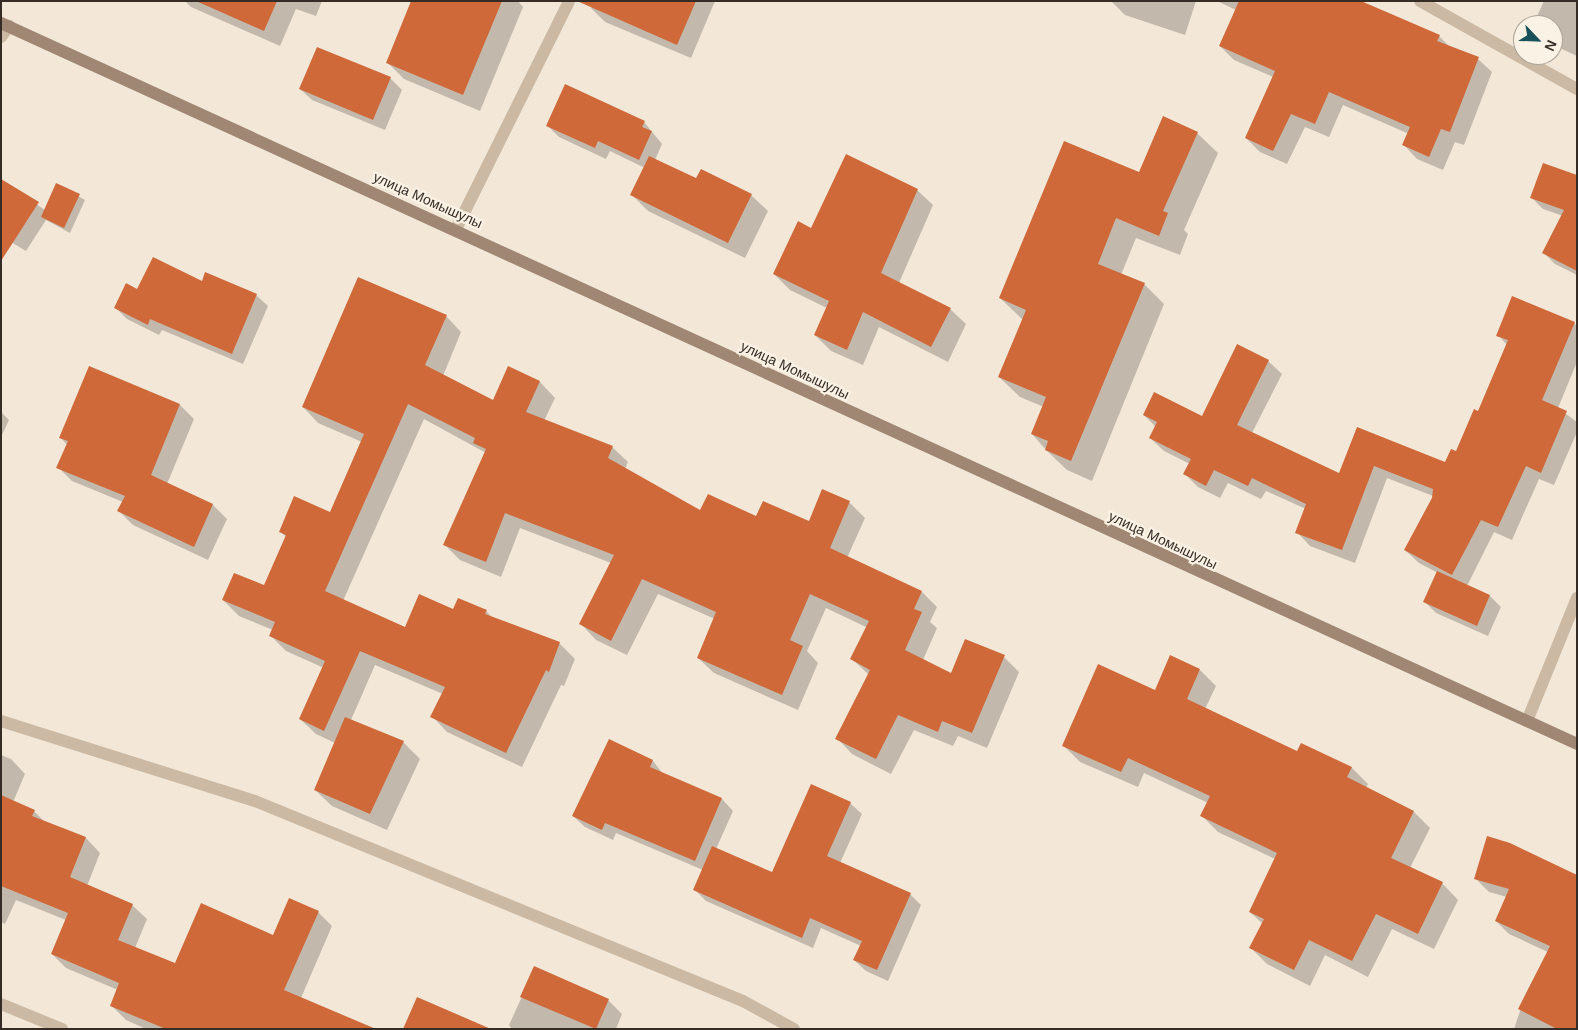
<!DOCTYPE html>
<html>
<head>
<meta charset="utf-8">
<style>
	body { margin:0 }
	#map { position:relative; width:1578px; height:1030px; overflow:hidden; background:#f3e8d8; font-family:Arial,sans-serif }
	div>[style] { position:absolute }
	.shadow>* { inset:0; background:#0003 }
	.building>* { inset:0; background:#cf693a }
	.street>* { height:12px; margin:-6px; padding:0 6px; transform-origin:6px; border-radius:6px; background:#cbb9a3 }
	.secondary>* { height:12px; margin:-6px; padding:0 6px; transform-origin:6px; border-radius:6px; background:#9f8774 }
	span { translate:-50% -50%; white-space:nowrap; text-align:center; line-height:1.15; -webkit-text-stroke:4.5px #faf2e4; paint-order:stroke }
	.street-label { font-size:14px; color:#362c26 }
	.frame { position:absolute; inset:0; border:2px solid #362c26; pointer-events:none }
	.north { position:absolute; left:1513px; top:15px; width:50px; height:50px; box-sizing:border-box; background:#faf2e4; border:1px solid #aca398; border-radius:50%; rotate:114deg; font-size:14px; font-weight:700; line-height:20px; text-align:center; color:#362c26 }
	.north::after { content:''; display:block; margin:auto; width:18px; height:22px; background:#18515a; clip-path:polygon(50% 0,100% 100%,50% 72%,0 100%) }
</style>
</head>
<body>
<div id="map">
	<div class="shadow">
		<div style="clip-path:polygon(185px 1px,322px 1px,316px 16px,296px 9px,280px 46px,191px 7px)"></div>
		<div style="clip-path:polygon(413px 1px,518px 1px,523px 7px,480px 111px,404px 79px,387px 62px)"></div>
		<div style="clip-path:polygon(594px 1px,715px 1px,691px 58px,605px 22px,591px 8px)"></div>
		<div style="clip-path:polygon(1111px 1px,1196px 1px,1185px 35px,1125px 15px)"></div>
		<div style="clip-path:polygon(1217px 1px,1327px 1px,1439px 36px,1451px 48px,1478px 59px,1492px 72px,1464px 145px,1455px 142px,1443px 170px,1417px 159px,1404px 145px,1409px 134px,1343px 105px,1329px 137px,1305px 127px,1287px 164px,1260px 152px,1246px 138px,1273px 77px,1234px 60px,1220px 46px,1236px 10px)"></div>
		<div style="clip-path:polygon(1544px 1px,1577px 1px,1577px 56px,1553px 45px,1553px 25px,1533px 25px)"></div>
		<div style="clip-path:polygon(317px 48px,390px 78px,402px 90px,385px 130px,312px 100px,300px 89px)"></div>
		<div style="clip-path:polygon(566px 86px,644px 122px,662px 144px,655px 160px,696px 180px,751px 195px,768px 211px,745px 258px,648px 211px,632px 195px,645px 168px,610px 151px,606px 159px,559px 137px,548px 126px)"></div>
		<div style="clip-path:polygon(1197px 133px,1218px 153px,1184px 230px,1188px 234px,1180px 255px,1136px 238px,1121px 275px,1144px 284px,1164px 304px,1092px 481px,1067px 470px,1046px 450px,1032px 434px,1044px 407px,1020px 397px,999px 377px,1023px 320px,1000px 298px,1139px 173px)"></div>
		<div style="clip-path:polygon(1577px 176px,1577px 275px,1555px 264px,1544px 253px,1563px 216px,1543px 209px,1532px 198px)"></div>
		<div style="clip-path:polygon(4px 182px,45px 210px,57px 184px,85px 200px,70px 233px,46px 220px,26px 251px,1px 236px)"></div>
		<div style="clip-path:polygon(917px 190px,933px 205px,899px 283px,950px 309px,966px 324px,948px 362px,879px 327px,863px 365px,831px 351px,815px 335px,827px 308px,790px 290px,774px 274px,811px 229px)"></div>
		<div style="clip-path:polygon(202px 283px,256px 295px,268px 306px,243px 364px,162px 330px,159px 335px,127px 319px,116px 308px,138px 290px)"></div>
		<div style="clip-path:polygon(446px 316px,461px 332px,443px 376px,493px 402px,509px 368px,540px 382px,555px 398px,544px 421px,612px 447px,628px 462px,625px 469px,701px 512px,809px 523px,849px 502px,865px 518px,847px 558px,922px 592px,937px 607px,930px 622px,937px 628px,923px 660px,951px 675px,1004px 657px,1019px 672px,987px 748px,958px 736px,953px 746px,914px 730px,891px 774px,852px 754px,837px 738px,869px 675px,852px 659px,868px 628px,826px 608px,807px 651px,818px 663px,798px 710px,714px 673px,698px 658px,715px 619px,658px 594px,627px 655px,596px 640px,581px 624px,611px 563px,520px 528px,501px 577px,460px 560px,445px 545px,486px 453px,424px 419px,343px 601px,406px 629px,454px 611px,486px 611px,493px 618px,559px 643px,575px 659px,564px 686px,561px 685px,522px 767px,447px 732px,432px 716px,443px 694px,375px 665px,351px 720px,403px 742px,420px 759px,387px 830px,332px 806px,315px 790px,335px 743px,316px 734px,300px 719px,324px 668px,286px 651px,271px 636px,273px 630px,239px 616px,223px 600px,264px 587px,286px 537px,280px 531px,331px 514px,362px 442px,318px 423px,303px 407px)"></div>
		<div style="clip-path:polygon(1574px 323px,1577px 326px,1577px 362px,1558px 408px,1577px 422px,1577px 432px,1554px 485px,1539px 479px,1512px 540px,1494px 532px,1467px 586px,1490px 596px,1501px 607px,1488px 636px,1436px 613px,1425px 602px,1438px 573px,1419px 563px,1405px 550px,1433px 496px,1387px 478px,1355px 563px,1310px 546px,1297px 532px,1306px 509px,1266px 491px,1261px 499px,1228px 483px,1220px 498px,1198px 487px,1185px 474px,1190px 464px,1164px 451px,1150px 438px,1156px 427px,1144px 415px,1202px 418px,1268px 361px,1282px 374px,1252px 433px,1340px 474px,1358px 429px,1445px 464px,1456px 453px,1479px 413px,1507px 345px,1498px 335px)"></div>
		<div style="clip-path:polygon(90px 368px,180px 405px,194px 419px,167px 484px,213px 505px,227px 519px,208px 560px,133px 525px,119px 511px,123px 502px,72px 481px,58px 467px,67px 445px,61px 438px)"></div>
		<div style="clip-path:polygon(1px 412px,9px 420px,1px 437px)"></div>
		<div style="clip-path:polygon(1200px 670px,1216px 686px,1205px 709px,1297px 752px,1301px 745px,1352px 768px,1368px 784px,1366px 788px,1414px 812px,1430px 828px,1410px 868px,1442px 883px,1458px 900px,1434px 949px,1392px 929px,1368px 977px,1325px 955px,1310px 986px,1267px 964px,1251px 948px,1263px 924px,1250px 912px,1275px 859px,1218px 832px,1202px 816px,1208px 803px,1144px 773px,1138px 787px,1080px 762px,1064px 746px)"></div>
		<div style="clip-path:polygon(610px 741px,653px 761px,663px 774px,722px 799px,733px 811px,716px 849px,773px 874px,850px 803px,862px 814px,840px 863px,910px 894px,921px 905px,888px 981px,866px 971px,854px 960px,861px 946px,821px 928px,813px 948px,706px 901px,695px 890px,703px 870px,616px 833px,613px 840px,585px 827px,573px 816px)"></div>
		<div style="clip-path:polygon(1px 755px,11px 759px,25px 774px,13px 802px,34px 811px,46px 823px,86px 838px,100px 853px,87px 886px,132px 905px,147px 919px,135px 948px,176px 964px,274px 936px,318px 912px,332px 926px,301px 998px,374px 1029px,146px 1029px,126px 1020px,112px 1006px,118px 990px,66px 968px,52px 954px,66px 920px,16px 900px,5px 924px,1px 922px)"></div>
		<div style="clip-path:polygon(1577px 876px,1577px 1029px,1514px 1029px,1526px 993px,1548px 952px,1509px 934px,1496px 921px,1507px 897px,1489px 892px,1475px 878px)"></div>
		<div style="clip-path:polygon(535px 968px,608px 1000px,622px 1014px,616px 1029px,512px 1029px,509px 1025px)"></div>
	</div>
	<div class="building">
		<div style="clip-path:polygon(196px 1px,277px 1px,264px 31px)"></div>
		<div style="clip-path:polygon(411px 1px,502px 1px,463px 95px,386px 63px)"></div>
		<div style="clip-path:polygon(577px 1px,696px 1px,677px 45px)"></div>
		<div style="clip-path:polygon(1239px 1px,1361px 1px,1440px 35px,1437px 41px,1479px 57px,1450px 132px,1441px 129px,1429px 157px,1402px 145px,1410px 127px,1329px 92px,1315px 124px,1291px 114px,1273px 151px,1245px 138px,1275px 71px,1219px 46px)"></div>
		<div style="clip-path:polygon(317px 47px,391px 77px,373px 120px,299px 89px)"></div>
		<div style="clip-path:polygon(565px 84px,645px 121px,642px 127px,652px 131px,639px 160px,598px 141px,595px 148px,546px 126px)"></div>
		<div style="clip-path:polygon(1163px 116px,1198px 132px,1163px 211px,1168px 213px,1159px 236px,1116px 218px,1098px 264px,1145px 283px,1071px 461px,1045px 450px,1048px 441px,1031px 434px,1046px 397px,998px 377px,1026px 310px,999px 298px,1064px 141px,1139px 172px)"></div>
		<div style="clip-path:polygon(846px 154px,918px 189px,881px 273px,951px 308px,931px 347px,863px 312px,847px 350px,814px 335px,829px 301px,773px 274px,798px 221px,811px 228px)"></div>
		<div style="clip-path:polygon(649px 156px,696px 178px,701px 169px,752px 194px,728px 243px,630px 195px)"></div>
		<div style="clip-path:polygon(1543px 163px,1577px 175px,1577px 271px,1542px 253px,1564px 210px,1530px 198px)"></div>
		<div style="clip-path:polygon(1px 179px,39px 202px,1px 261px)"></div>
		<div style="clip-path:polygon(56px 183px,80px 194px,64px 228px,41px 217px)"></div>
		<div style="clip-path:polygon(153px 257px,202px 281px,205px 272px,257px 294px,232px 354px,150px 319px,148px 325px,114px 308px,126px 283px,137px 289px)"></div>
		<div style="clip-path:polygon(358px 277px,447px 315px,425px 365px,493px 400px,508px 366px,540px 381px,526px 412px,613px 446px,608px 458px,700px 510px,708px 494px,756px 516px,763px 501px,809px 521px,822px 489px,850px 501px,830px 548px,922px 591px,914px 609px,922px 612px,905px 650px,951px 673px,965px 639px,1005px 655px,972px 733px,942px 721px,938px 732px,898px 715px,876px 759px,835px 739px,870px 670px,850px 659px,869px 621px,810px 594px,790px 640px,803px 646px,782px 695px,697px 658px,716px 612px,642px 579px,611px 641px,579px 624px,614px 555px,505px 513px,486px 562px,443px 545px,486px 449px,473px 443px,475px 438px,408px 404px,325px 591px,405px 627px,419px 594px,453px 609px,458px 598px,487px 610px,485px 614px,560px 642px,549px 672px,546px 670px,506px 753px,430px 717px,445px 687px,360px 651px,324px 731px,299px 719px,325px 661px,269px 636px,275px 622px,222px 600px,234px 573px,264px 585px,286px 535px,279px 532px,294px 496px,330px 512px,364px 434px,302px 407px)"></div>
		<div style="clip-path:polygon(1512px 296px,1575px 322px,1542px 400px,1567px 411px,1541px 473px,1526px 466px,1498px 527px,1481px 520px,1452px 575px,1404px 550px,1432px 498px,1433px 489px,1374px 466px,1342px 550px,1295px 533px,1306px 504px,1252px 478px,1248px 486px,1214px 470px,1206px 486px,1183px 474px,1191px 459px,1149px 438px,1157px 422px,1143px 415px,1154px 392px,1202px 416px,1237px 344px,1269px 360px,1237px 425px,1339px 473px,1357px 427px,1445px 462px,1451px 449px,1456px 451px,1474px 409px,1478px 411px,1508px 340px,1496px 336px)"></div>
		<div style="clip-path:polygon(89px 366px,180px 404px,151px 475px,213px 504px,194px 547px,117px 511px,125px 496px,56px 468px,68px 441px,59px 438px)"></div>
		<div style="clip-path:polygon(1437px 571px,1490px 595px,1477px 626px,1423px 602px)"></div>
		<div style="clip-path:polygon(1170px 655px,1200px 669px,1187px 699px,1297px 751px,1301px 743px,1352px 767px,1347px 777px,1414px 811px,1391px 858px,1443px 882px,1418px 934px,1376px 914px,1352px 961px,1309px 940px,1294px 970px,1249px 948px,1264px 919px,1249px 912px,1277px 853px,1200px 816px,1210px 796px,1128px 758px,1121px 772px,1062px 746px,1098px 664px,1155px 690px)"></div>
		<div style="clip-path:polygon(345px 717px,404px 741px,370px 814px,314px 790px)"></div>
		<div style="clip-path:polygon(609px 739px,653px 760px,650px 767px,722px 798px,695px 861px,605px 823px,602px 830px,572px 816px)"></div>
		<div style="clip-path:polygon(811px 784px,851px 802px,827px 856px,911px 893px,877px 970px,853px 960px,862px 941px,810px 918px,802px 938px,693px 890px,712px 846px,772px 872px)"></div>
		<div style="clip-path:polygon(1px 795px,35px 810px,32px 816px,86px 837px,70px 877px,133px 904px,118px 940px,175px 963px,201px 903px,273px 935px,289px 898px,319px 911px,284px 990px,376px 1029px,166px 1029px,110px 1006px,119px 983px,51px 954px,68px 913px,1px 886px)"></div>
		<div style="clip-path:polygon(1487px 836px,1510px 843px,1577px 875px,1577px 1029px,1557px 1029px,1518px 1009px,1550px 946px,1495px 921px,1509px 889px,1474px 879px)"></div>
		<div style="clip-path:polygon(534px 966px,609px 999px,596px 1029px,520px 997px)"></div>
		<div style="clip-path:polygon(417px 997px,491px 1029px,403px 1029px)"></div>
	</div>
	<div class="street">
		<div style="left:1420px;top:1px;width:180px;rotate:29.3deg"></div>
		<div style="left:1px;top:37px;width:14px;rotate:-54deg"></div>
		<div style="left:456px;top:229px;width:254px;rotate:-63.6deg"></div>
		<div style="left:1px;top:721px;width:266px;rotate:17.5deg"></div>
		<div style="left:255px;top:801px;width:527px;rotate:22.29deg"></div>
		<div style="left:743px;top:1001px;width:58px;rotate:28.8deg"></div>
		<div style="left:1527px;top:721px;width:133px;rotate:-67.9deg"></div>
		<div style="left:1px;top:1004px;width:66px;rotate:22.3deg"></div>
	</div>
	<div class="secondary">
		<div style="left:1px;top:23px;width:1733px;rotate:24.58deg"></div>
	</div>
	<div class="street-label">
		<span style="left:428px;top:200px;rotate:24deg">улица Момышулы</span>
		<span style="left:795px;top:370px;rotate:25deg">улица Момышулы</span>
		<span style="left:1163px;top:540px;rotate:25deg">улица Момышулы</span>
	</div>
	<div class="frame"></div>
	<div class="north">N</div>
</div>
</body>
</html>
